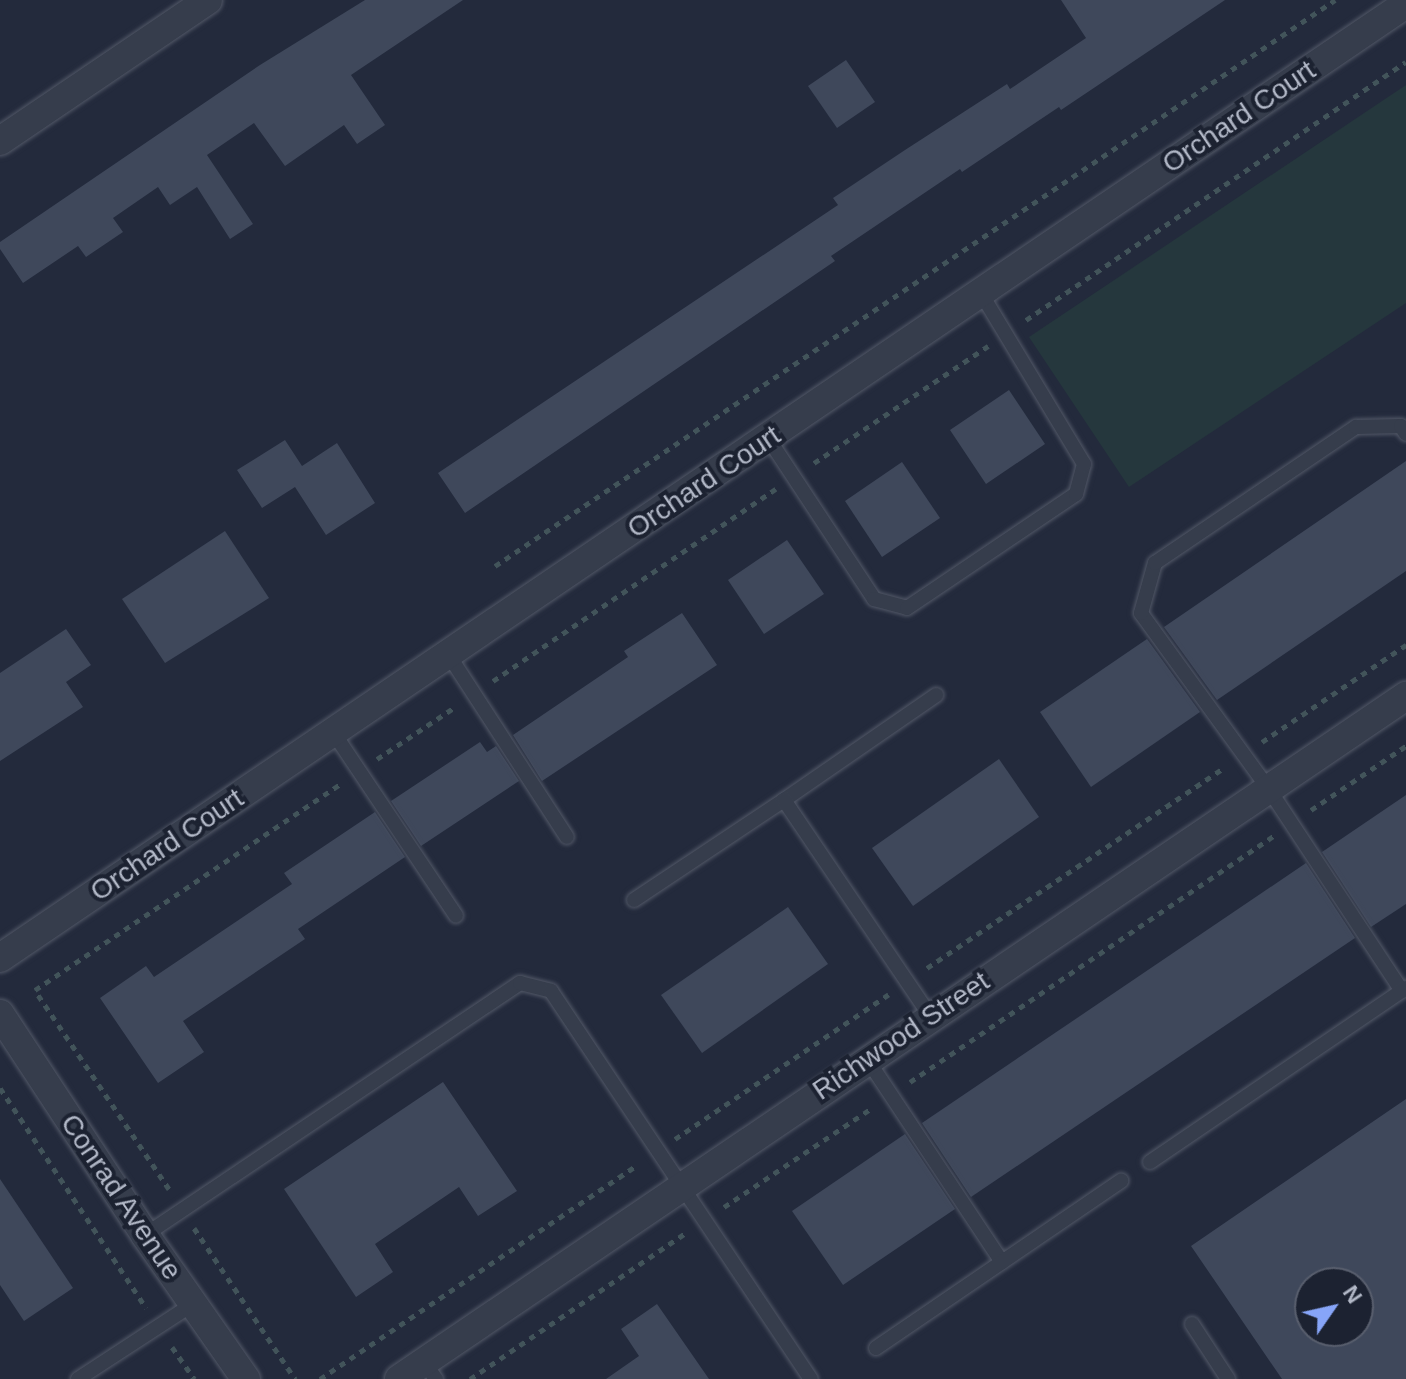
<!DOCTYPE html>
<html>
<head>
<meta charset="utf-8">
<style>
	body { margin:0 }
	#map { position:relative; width:1406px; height:1379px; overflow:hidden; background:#232a3c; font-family:Helvetica,sans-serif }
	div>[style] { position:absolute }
	.green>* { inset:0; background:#25373d }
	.building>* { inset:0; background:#3f485b }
	.path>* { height:5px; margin-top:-2.5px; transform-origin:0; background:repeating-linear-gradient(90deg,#42545a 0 6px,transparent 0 12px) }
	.roads { filter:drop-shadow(0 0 2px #525867) drop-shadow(0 0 2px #525867) }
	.lane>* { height:14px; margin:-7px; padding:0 7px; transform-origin:7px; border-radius:7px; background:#363d4c }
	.street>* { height:28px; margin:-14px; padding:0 14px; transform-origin:14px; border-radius:14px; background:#363d4c }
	span { translate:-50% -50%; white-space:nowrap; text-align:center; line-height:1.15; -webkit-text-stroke:8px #1c2231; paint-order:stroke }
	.street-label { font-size:28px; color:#b2b8c7 }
	.north { position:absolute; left:1294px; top:1267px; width:80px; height:80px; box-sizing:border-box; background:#1c2231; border:2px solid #585e6d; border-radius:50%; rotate:56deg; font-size:22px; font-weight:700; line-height:32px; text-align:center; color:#b2b8c7 }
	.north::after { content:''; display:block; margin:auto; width:28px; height:36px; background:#87a5f8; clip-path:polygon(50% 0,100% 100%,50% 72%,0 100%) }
</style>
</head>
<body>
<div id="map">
	<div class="green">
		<div style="clip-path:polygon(1406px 85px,1406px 303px,1129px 487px,1029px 337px)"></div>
	</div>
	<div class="building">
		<div style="clip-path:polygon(365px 0,463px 0,351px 75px,385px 125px,357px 144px,344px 125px,285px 166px,254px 123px,207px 155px,253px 224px,230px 239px,197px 187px,170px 205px,158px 187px,113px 218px,123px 232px,86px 257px,78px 246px,23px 283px,0 249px,0 242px,260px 65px)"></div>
		<div style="clip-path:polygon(1061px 0,1225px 0,1061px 110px,1059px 107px,962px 172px,960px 169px,831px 256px,835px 261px,465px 513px,438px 473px,838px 205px,833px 198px,905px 150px,1007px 84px,1010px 89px,1086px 38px)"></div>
		<div style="clip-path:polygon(846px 60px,875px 102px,837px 128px,808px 86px)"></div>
		<div style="clip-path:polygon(1009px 390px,1045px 444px,986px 484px,950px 430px)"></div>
		<div style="clip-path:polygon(285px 440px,302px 466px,337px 443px,375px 503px,326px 535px,295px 487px,262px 508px,237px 470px)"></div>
		<div style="clip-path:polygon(1406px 461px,1406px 571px,1217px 700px,1164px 627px)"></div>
		<div style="clip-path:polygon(902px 462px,940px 518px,882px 557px,845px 501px)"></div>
		<div style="clip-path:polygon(225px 531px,269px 598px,165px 663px,122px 599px)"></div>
		<div style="clip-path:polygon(787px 540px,824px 594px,764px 634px,728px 580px)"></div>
		<div style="clip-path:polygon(682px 613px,717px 665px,542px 781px,513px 735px,628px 657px,624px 651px)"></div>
		<div style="clip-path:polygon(66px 629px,91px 665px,66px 682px,83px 707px,0 761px,0 673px)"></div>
		<div style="clip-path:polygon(1147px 639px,1200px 712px,1091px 787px,1040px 712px)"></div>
		<div style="clip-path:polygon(480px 742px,487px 752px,496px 746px,519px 781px,421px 846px,391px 801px)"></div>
		<div style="clip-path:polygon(999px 759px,1039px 817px,913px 906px,872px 848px)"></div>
		<div style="clip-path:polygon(1406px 795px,1406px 904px,1371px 927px,1322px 852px)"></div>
		<div style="clip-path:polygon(375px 812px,405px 857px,298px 929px,305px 939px,183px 1021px,204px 1052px,158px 1083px,100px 998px,146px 966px,154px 977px,292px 884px,284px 873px)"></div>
		<div style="clip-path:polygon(1306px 863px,1355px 938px,971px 1197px,922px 1123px)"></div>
		<div style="clip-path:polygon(788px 907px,828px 964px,702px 1053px,661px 995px)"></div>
		<div style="clip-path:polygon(443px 1082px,517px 1191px,478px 1216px,459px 1187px,375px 1244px,393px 1272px,356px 1297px,284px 1189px)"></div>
		<div style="clip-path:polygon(evenodd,1406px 1099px,1406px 1379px,1282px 1379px,1191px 1246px,1406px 1099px,1310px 1283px,1358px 1283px,1358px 1331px,1310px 1331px,1310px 1283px)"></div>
		<div style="clip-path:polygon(905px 1134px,955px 1209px,843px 1285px,792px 1211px)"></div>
		<div style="clip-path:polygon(0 1179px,73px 1288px,24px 1321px,0 1285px)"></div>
		<div style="clip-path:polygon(657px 1304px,709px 1379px,606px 1379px,639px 1356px,621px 1329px)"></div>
	</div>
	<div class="path">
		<div style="left:1026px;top:320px;width:459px;rotate:-34.2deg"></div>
		<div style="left:814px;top:463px;width:210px;rotate:-33.9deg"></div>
		<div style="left:495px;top:566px;width:1013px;rotate:-33.97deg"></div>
		<div style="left:493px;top:681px;width:342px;rotate:-34.2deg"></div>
		<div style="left:1262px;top:742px;width:174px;rotate:-34deg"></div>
		<div style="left:377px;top:759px;width:94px;rotate:-33.7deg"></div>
		<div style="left:1311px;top:810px;width:115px;rotate:-34deg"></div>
		<div style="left:927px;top:968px;width:358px;rotate:-34deg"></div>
		<div style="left:910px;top:1082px;width:439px;rotate:-34.1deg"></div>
		<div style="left:0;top:1088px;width:264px;rotate:56.4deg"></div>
		<div style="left:675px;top:1139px;width:258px;rotate:-34.1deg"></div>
		<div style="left:169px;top:1189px;width:240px;rotate:-124deg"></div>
		<div style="left:35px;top:990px;width:367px;rotate:-34deg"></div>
		<div style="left:724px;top:1207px;width:178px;rotate:-33.8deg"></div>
		<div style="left:194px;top:1228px;width:182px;rotate:56.2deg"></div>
		<div style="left:172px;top:1347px;width:39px;rotate:55deg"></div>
		<div style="left:320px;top:1379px;width:382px;rotate:-34deg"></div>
		<div style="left:470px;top:1379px;width:261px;rotate:-34.1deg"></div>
	</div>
	<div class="roads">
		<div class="lane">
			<div style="left:768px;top:438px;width:193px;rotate:56.6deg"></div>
			<div style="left:874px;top:599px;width:34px;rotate:15deg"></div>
			<div style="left:907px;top:608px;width:204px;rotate:-34deg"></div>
			<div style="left:1076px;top:494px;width:31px;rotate:-75deg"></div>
			<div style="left:1084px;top:464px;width:200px;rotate:-121.1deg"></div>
			<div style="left:448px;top:654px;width:218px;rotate:57deg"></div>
			<div style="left:333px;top:732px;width:221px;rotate:56.2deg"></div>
			<div style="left:784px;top:800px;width:185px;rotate:-34.6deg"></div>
			<div style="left:634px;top:900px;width:180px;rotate:-33.7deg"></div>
			<div style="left:784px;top:800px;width:261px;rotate:55.9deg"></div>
			<div style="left:1402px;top:991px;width:243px;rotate:-123.4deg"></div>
			<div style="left:1268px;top:788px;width:216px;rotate:-126deg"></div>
			<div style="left:1141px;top:613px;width:52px;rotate:-74.4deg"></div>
			<div style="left:1155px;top:563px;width:243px;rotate:-34.1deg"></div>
			<div style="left:1356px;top:427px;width:45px;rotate:-1.3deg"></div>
			<div style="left:1401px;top:426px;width:9px;rotate:58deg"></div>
			<div style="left:867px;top:1059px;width:244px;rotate:56.4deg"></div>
			<div style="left:1150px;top:1162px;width:310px;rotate:-34.2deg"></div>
			<div style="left:145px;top:1235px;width:452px;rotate:-33.9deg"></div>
			<div style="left:520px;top:983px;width:32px;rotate:14deg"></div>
			<div style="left:551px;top:991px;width:467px;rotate:56.2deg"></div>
			<div style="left:1192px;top:1324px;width:66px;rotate:56.8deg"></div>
			<div style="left:876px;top:1348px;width:297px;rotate:-34.3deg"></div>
			<div style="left:424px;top:1362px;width:21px;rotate:55deg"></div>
			<div style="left:78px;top:1379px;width:137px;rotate:-33.1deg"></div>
		</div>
		<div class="street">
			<div style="left:0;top:141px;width:251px;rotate:-34.1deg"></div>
			<div style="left:0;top:958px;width:1699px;rotate:-34.16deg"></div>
			<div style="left:0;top:1014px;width:264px;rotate:56.7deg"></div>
			<div style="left:145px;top:1235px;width:176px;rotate:55deg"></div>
			<div style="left:399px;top:1379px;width:1217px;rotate:-34.15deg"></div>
		</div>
	</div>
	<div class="street-label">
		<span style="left:1239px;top:117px;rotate:-34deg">Orchard Court</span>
		<span style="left:704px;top:482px;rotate:-34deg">Orchard Court</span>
		<span style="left:167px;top:845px;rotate:-34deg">Orchard Court</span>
		<span style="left:901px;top:1036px;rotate:-34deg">Richwood Street</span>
		<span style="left:121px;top:1197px;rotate:56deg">Conrad Avenue</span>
	</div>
	<div class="north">N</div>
</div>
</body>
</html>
